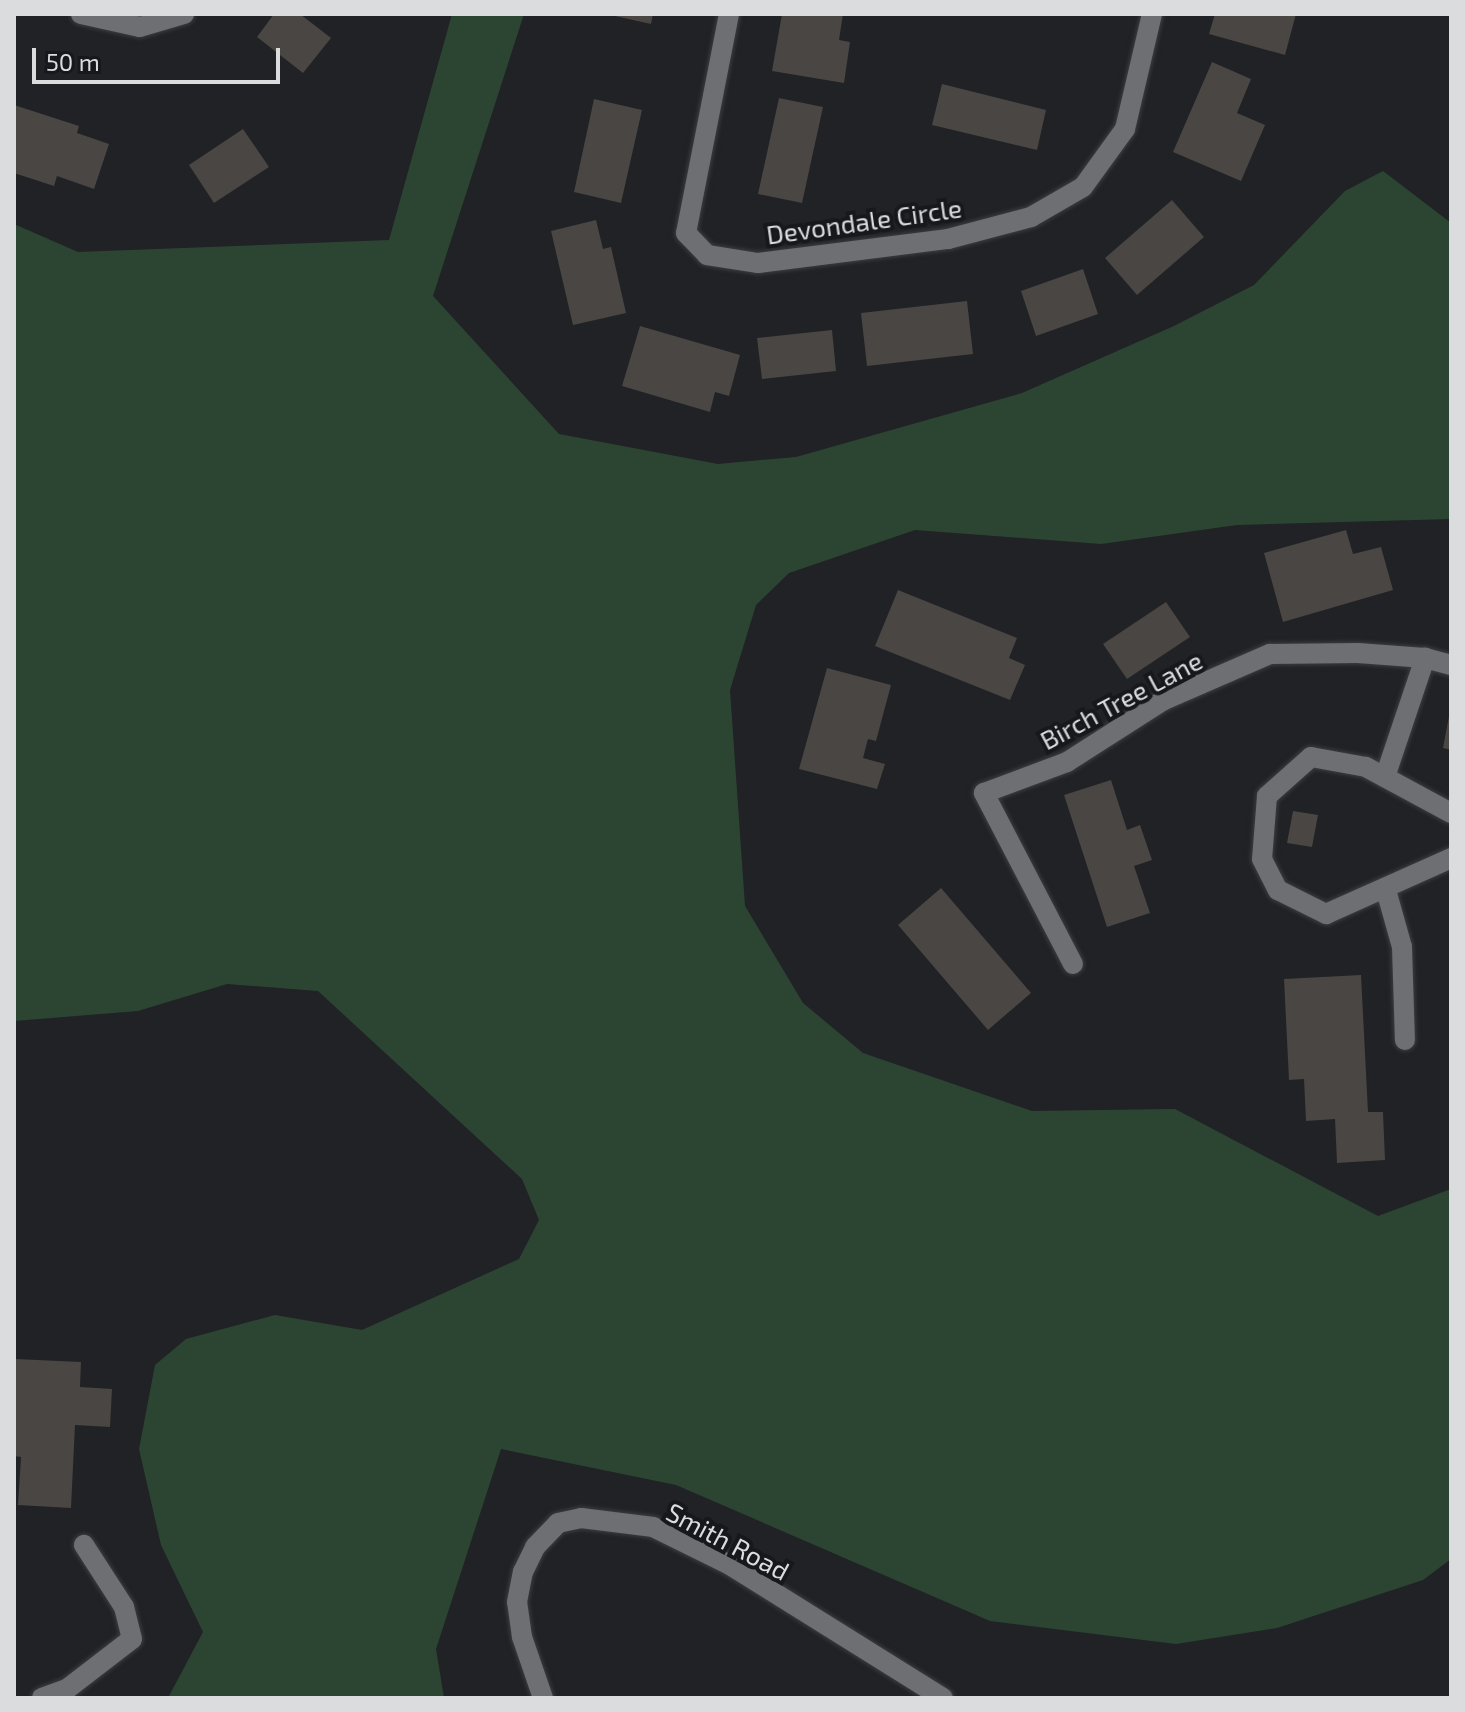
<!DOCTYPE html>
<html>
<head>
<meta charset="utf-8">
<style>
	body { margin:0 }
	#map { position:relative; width:1465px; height:1712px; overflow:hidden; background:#212225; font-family:"Exo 2",sans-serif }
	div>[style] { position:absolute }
	.green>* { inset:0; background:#2c4533 }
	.building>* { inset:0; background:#494643 }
	.roads { filter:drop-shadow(0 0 2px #3c3d40) drop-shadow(0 0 2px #3c3d40) }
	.lane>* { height:20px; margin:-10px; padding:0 10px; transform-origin:10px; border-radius:10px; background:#6e6f73 }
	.street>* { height:20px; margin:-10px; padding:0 10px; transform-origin:10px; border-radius:10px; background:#6e6f73 }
	.secondary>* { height:20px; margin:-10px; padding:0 10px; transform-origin:10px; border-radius:10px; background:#6e6f73 }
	span { translate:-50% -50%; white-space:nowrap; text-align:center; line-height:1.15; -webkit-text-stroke:8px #17181c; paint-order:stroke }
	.street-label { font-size:26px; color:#dbdcde }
	.frame { position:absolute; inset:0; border:16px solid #dbdcde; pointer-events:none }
	.scale { position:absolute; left:32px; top:48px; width:248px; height:36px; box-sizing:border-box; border:4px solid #dbdcde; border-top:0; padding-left:10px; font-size:24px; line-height:28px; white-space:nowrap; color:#dbdcde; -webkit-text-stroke:6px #17181c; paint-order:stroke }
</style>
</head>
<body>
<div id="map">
	<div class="green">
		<div style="clip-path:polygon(452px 14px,524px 14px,433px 296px,559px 434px,718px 464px,796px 457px,1022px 393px,1174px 326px,1254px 285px,1345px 191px,1383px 171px,1451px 223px,1451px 519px,1237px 525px,1101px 544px,915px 530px,789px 573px,756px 605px,730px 690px,745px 906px,803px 1003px,863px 1053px,1032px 1111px,1175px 1109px,1378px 1216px,1451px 1189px,1451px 1559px,1423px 1580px,1277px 1628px,1176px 1644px,990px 1621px,676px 1485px,501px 1449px,436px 1649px,444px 1698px,168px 1698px,203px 1632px,161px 1545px,139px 1449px,155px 1365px,186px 1339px,275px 1315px,362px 1330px,519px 1259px,539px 1220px,522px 1179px,318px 991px,227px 984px,138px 1011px,14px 1021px,14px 224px,78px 252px,389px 240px)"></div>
	</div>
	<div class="building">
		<div style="clip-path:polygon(274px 14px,300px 14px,331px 38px,303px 73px,257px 37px)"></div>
		<div style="clip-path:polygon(606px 14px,653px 14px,651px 24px)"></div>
		<div style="clip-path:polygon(782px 14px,843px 14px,839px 40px,850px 42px,844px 83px,772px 71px)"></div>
		<div style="clip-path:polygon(1215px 14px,1296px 14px,1285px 55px,1209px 34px)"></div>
		<div style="clip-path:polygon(1212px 62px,1251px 79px,1237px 113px,1265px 125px,1241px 181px,1173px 152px)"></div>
		<div style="clip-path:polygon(942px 84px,1046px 110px,1037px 150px,932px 125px)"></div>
		<div style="clip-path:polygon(779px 98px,823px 107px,802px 203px,758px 194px)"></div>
		<div style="clip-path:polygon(594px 99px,642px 110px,621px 203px,574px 192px)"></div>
		<div style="clip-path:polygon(14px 105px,79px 126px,77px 133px,109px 144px,94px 189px,57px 176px,54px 186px,14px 173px)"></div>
		<div style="clip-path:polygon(243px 129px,269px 167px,214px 203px,189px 165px)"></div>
		<div style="clip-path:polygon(1172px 200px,1204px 237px,1137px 295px,1105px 258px)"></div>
		<div style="clip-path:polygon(596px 220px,603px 249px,611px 247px,626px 313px,573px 325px,551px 231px)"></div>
		<div style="clip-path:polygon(1083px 269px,1098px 314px,1036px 336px,1021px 291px)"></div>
		<div style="clip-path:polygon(967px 301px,973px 354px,867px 366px,861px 313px)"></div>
		<div style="clip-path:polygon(640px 326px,740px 355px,729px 396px,715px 392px,710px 412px,622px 386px)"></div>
		<div style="clip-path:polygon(832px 330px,836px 371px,762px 379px,757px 338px)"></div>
		<div style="clip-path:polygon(1346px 530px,1353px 554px,1381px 547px,1393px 590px,1283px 622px,1264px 553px)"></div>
		<div style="clip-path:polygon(898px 590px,1017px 638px,1009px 658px,1025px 665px,1010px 700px,875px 646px)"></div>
		<div style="clip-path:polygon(1166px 602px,1190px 637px,1127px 679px,1103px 644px)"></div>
		<div style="clip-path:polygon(827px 668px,891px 685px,876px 741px,868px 739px,863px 758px,885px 764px,877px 789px,799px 769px)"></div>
		<div style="clip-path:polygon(1450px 711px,1451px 712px,1451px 750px,1443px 748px)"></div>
		<div style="clip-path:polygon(1111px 780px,1127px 830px,1140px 825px,1152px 860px,1134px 866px,1150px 913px,1107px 927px,1064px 795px)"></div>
		<div style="clip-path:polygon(1293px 811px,1318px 815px,1312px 847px,1287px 843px)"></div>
		<div style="clip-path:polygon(941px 888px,1031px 993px,988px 1030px,898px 925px)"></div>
		<div style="clip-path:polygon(1361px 975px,1368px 1112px,1383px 1112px,1385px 1160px,1337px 1163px,1335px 1119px,1306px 1121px,1304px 1079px,1289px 1080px,1284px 979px)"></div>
		<div style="clip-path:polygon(15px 1359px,81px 1362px,80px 1387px,112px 1389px,110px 1427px,75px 1425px,71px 1508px,18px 1505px,21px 1457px,14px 1456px)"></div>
	</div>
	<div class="roads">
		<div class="lane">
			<div style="left:1386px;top:890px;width:59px;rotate:74.3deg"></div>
			<div style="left:1402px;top:947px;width:93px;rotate:88.2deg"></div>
		</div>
		<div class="street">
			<div style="left:81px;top:14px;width:60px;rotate:12.4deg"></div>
			<div style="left:140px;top:27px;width:46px;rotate:-16.5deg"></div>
			<div style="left:729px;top:14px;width:223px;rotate:101.1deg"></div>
			<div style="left:686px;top:233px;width:30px;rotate:46deg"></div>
			<div style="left:707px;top:255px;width:52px;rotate:8.9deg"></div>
			<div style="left:758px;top:263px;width:192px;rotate:-7.2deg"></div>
			<div style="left:948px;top:239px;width:86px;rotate:-14.8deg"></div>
			<div style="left:1031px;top:217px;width:60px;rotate:-30deg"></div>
			<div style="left:1083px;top:187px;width:72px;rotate:-54.1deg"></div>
			<div style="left:1125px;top:129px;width:118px;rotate:-76.8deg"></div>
			<div style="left:1385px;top:777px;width:126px;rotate:-71.4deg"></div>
			<div style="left:1451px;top:813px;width:97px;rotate:-151.6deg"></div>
			<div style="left:1366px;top:767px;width:56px;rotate:-169.7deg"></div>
			<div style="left:1311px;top:757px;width:59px;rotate:138.4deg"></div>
			<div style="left:1267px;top:796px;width:63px;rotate:94.5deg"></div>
			<div style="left:1262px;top:859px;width:35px;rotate:63deg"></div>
			<div style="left:1278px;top:890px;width:54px;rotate:26.6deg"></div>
			<div style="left:1326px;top:914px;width:137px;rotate:-24.1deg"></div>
			<div style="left:1073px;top:964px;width:193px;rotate:-117.5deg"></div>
			<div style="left:984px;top:793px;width:89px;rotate:-20.5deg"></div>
			<div style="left:1067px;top:762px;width:115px;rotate:-32.6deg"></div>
			<div style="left:1164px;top:700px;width:116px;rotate:-23.5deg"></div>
			<div style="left:1270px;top:654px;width:88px;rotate:-0.7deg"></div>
			<div style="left:1358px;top:653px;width:67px;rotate:4.3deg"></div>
			<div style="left:1425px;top:658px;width:27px;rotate:15deg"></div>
			<div style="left:42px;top:1698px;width:27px;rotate:-20deg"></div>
			<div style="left:67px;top:1689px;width:82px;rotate:-37.6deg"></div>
			<div style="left:132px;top:1639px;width:33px;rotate:-104deg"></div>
			<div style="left:124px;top:1607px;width:74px;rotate:-122.8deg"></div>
		</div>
		<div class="secondary">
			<div style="left:543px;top:1698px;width:65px;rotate:-109deg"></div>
			<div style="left:522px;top:1637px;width:35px;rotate:-98deg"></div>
			<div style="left:517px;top:1602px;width:31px;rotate:-79deg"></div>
			<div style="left:523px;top:1572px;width:28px;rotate:-64deg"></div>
			<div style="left:535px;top:1547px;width:33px;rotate:-46deg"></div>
			<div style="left:558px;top:1523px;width:24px;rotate:-12deg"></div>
			<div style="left:581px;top:1518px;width:73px;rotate:7.1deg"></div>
			<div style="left:653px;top:1527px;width:86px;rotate:26.3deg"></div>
			<div style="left:730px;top:1565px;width:251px;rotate:32deg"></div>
		</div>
	</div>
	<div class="street-label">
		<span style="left:864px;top:221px;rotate:-8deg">Devondale Circle</span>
		<span style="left:1121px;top:700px;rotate:-28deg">Birch Tree Lane</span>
		<span style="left:728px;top:1541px;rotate:28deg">Smith Road</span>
	</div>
	<div class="frame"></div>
	<div class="scale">50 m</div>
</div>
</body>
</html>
